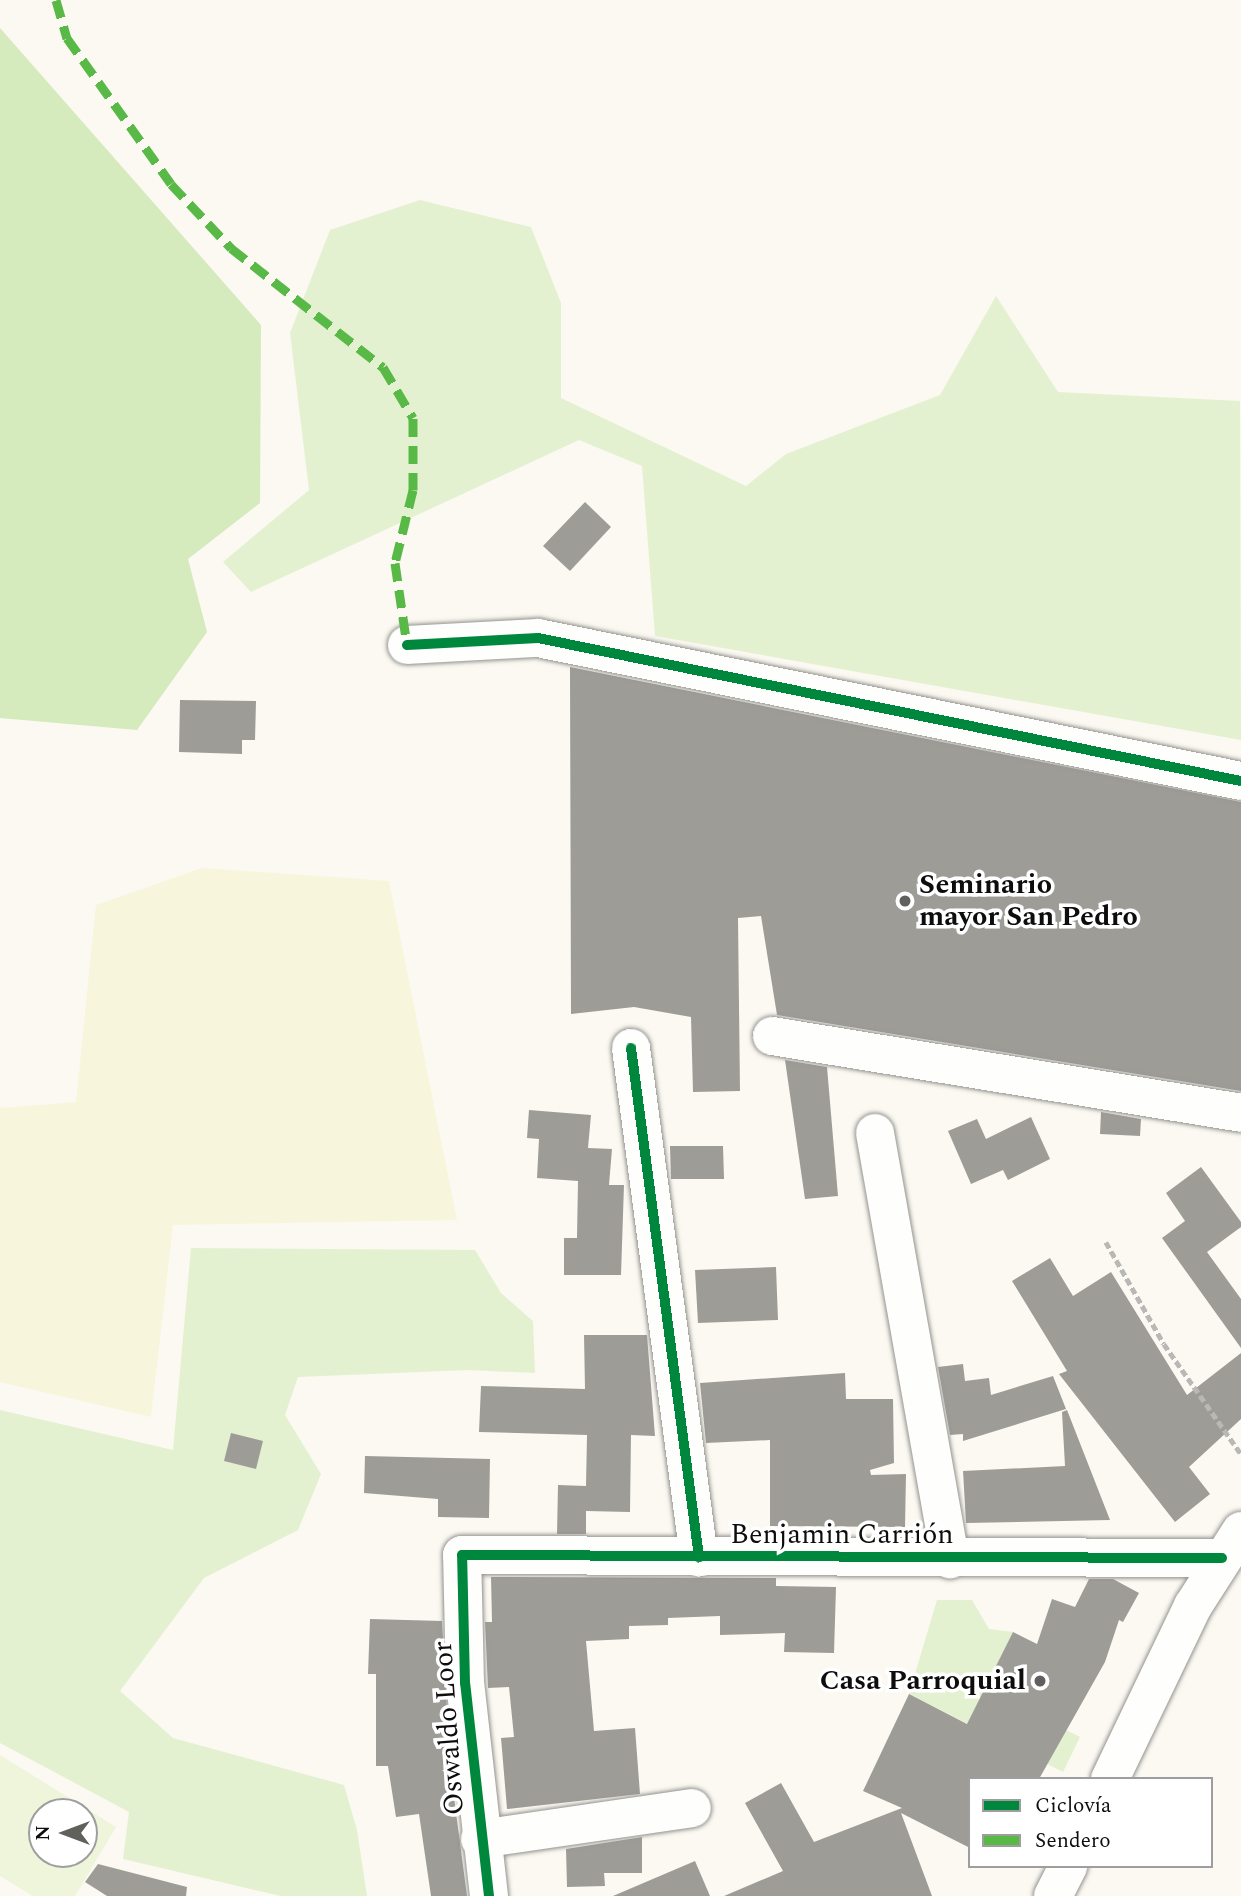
<!DOCTYPE html>
<html>
<head>
<meta charset="utf-8">
<style>
  body { margin:0 }
  #map { position:relative; width:1241px; height:1896px; overflow:hidden; background:#fbf9f1; font-family:Spectral,serif }
  div>[style] { position:absolute }
  .farmland>* { inset:0; background:#f8f5dd }
  .green>* { inset:0; background:#e4f1d0 }
  .forest>* { inset:0; background:#d5eabd }
  .pitch>* { inset:0; background:#eef5da }
  .building>* { inset:0; background:#9e9c97 }
  .path>* { height:4.5px; margin-top:-2.25px; transform-origin:0; background:repeating-linear-gradient(90deg,#b8b8b6 0 7px,transparent 0 10.5px) }
  .roads { filter:drop-shadow(0 0 2px #949390) drop-shadow(0 0 2px #949390) }
  .minor>* { height:38px; margin:-19px; padding:0 19px; transform-origin:19px; border-radius:19px; background:#fefefd }
  .quiet>* { height:9px; margin-top:-4.5px; transform-origin:0; background:repeating-linear-gradient(90deg,#58b947 0 18px,transparent 0 27px) }
  .cycleway>* { height:10px; margin:-5px; padding:0 5px; transform-origin:5px; border-radius:5px; background:#00873e }
  .dots>* { width:19px; height:19px; translate:-50% -50%; box-sizing:border-box; border:4px solid #fff; border-radius:50% }
  span { translate:-50% -50%; white-space:nowrap; text-align:center; line-height:1.15; -webkit-text-stroke:7px #fff; paint-order:stroke }
  .poi-label { font-size:28px; color:#0d0d0d; font-weight:700 }
  .left { translate:0 -50%; text-align:left }
  .right { translate:-100% -50%; text-align:right }
  .street-label { font-size:28px; color:#0d0d0d }
  .legend { position:absolute; left:968px; top:1777px; width:245px; height:91px; box-sizing:border-box; background:#fff; border:2px solid #9e9e9e; margin:0; padding:9px 12px; list-style:none; font-size:21px; color:#0d0d0d }
  .legend li { display:flex; align-items:center; gap:14px; height:35px }
  .legend b { width:35px; border:2px solid #9e9e9e }
  .north { position:absolute; left:28px; top:1798px; width:70px; height:70px; box-sizing:border-box; background:#fff; border:2px solid #9e9e9e; border-radius:50%; rotate:270deg; font-size:19px; font-weight:700; line-height:28px; text-align:center; color:#0d0d0d }
  .north::after { content:''; display:block; margin:auto; width:24px; height:32px; background:#60605d; clip-path:polygon(50% 0,100% 100%,50% 72%,0 100%) }
</style>
</head>
<body>
<div id="map">
  <div class="farmland">
    <div style="clip-path:polygon(202px 868px,389px 881px,457px 1220px,173px 1225px,151px 1417px,0 1382px,0 1108px,76px 1102px,96px 905px)"></div>
  </div>
  <div class="green">
    <div style="clip-path:polygon(420px 200px,531px 227px,561px 303px,561px 398px,746px 486px,786px 454px,940px 395px,996px 296px,1058px 392px,1240px 401px,1241px 740px,655px 636px,642px 466px,579px 440px,251px 592px,223px 562px,309px 490px,290px 333px,330px 230px)"></div>
    <div style="clip-path:polygon(191px 1248px,475px 1250px,501px 1293px,533px 1321px,535px 1373px,468px 1370px,298px 1377px,285px 1415px,321px 1474px,298px 1530px,204px 1578px,120px 1691px,173px 1738px,344px 1785px,357px 1830px,367px 1896px,281px 1896px,123px 1859px,129px 1812px,0 1743px,0 1410px,173px 1450px)"></div>
    <div style="clip-path:polygon(937px 1600px,972px 1600px,989px 1629px,1013px 1632px,985px 1689px,1080px 1737px,1063px 1772px,909px 1694px)"></div>
  </div>
  <div class="forest">
    <div style="clip-path:polygon(0 28px,261px 325px,260px 503px,188px 559px,207px 632px,137px 730px,0 718px)"></div>
  </div>
  <div class="pitch">
    <div style="clip-path:polygon(evenodd,0 1755px,116px 1827px,75px 1896px,33px 1896px,0 1876px,0 1755px,42px 1812px,84px 1812px,84px 1854px,42px 1854px,42px 1812px)"></div>
  </div>
  <div class="building">
    <div style="clip-path:polygon(585px 502px,611px 527px,570px 571px,543px 546px)"></div>
    <div style="clip-path:polygon(570px 667px,1241px 802px,1241px 1091px,777px 1015px,761px 916px,738px 918px,740px 1091px,693px 1092px,691px 1017px,634px 1007px,571px 1014px)"></div>
    <div style="clip-path:polygon(180px 700px,256px 701px,255px 740px,242px 740px,242px 754px,179px 752px)"></div>
    <div style="clip-path:polygon(785px 1060px,827px 1067px,838px 1196px,805px 1199px)"></div>
    <div style="clip-path:polygon(529px 1110px,591px 1115px,588px 1148px,612px 1149px,609px 1185px,624px 1185px,621px 1275px,564px 1275px,564px 1238px,577px 1238px,578px 1181px,537px 1178px,539px 1139px,527px 1138px)"></div>
    <div style="clip-path:polygon(1101px 1112px,1141px 1119px,1140px 1136px,1100px 1134px)"></div>
    <div style="clip-path:polygon(1031px 1117px,1050px 1159px,1008px 1180px,1003px 1170px,971px 1184px,948px 1131px,977px 1119px,986px 1139px)"></div>
    <div style="clip-path:polygon(670px 1146px,723px 1146px,724px 1179px,671px 1179px)"></div>
    <div style="clip-path:polygon(1201px 1167px,1241px 1222px,1241px 1227px,1207px 1252px,1241px 1299px,1241px 1348px,1162px 1238px,1185px 1221px,1166px 1193px)"></div>
    <div style="clip-path:polygon(1050px 1258px,1073px 1296px,1111px 1272px,1187px 1395px,1241px 1353px,1241px 1419px,1189px 1467px,1210px 1494px,1175px 1522px,1059px 1374px,1067px 1371px,1012px 1281px)"></div>
    <div style="clip-path:polygon(776px 1267px,778px 1320px,698px 1323px,695px 1270px)"></div>
    <div style="clip-path:polygon(584px 1335px,647px 1335px,655px 1436px,631px 1435px,630px 1512px,586px 1511px,586px 1534px,557px 1534px,558px 1485px,586px 1486px,587px 1435px,479px 1432px,481px 1386px,585px 1389px)"></div>
    <div style="clip-path:polygon(963px 1364px,965px 1381px,989px 1378px,991px 1395px,1053px 1376px,1066px 1409px,963px 1441px,963px 1434px,950px 1435px,938px 1367px)"></div>
    <div style="clip-path:polygon(845px 1373px,846px 1399px,893px 1399px,894px 1463px,870px 1470px,871px 1475px,906px 1474px,905px 1527px,770px 1526px,770px 1440px,706px 1443px,700px 1383px)"></div>
    <div style="clip-path:polygon(1067px 1410px,1110px 1520px,966px 1523px,963px 1471px,1065px 1466px,1062px 1412px)"></div>
    <div style="clip-path:polygon(231px 1433px,263px 1441px,256px 1469px,224px 1461px)"></div>
    <div style="clip-path:polygon(365px 1456px,490px 1459px,489px 1518px,438px 1517px,438px 1499px,364px 1493px)"></div>
    <div style="clip-path:polygon(491px 1577px,776px 1578px,776px 1586px,836px 1587px,834px 1653px,784px 1652px,785px 1633px,720px 1635px,720px 1616px,668px 1618px,668px 1625px,629px 1626px,629px 1639px,586px 1641px,594px 1731px,635px 1728px,640px 1794px,507px 1809px,501px 1738px,514px 1737px,509px 1687px,488px 1688px,485px 1622px,492px 1622px)"></div>
    <div style="clip-path:polygon(1089px 1579px,1113px 1579px,1139px 1593px,1123px 1622px,1119px 1620px,1105px 1662px,1039px 1779px,970px 1779px,970px 1848px,901px 1813px,932px 1896px,724px 1896px,783px 1871px,745px 1803px,781px 1783px,814px 1842px,902px 1808px,863px 1791px,909px 1694px,967px 1724px,1013px 1632px,1037px 1644px,1052px 1599px,1075px 1607px)"></div>
    <div style="clip-path:polygon(370px 1619px,442px 1621px,450px 1767px,467px 1896px,431px 1896px,419px 1814px,396px 1817px,388px 1766px,376px 1766px,376px 1674px,368px 1674px)"></div>
    <div style="clip-path:polygon(642px 1837px,642px 1873px,604px 1873px,605px 1886px,567px 1887px,566px 1849px)"></div>
    <div style="clip-path:polygon(695px 1861px,710px 1896px,613px 1896px)"></div>
    <div style="clip-path:polygon(98px 1864px,187px 1887px,186px 1896px,107px 1896px,85px 1882px)"></div>
  </div>
  <div class="path">
    <div style="left:1106px;top:1242px;width:117px;rotate:60.4deg"></div>
    <div style="left:1164px;top:1344px;width:134px;rotate:55deg"></div>
  </div>
  <div class="roads">
    <div class="minor">
      <div style="left:407px;top:645px;width:131px;rotate:-3.1deg"></div>
      <div style="left:538px;top:638px;width:717px;rotate:11.5deg"></div>
      <div style="left:772px;top:1036px;width:475px;rotate:9.3deg"></div>
      <div style="left:631px;top:1048px;width:514px;rotate:82.39deg"></div>
      <div style="left:875px;top:1133px;width:433px;rotate:80deg"></div>
      <div style="left:1110px;top:1779px;width:192px;rotate:-64.4deg"></div>
      <div style="left:1193px;top:1606px;width:89px;rotate:-57.4deg"></div>
      <div style="left:480px;top:1839px;width:214px;rotate:-8.3deg"></div>
      <div style="left:489px;top:1896px;width:214px;rotate:-96.4deg"></div>
      <div style="left:465px;top:1683px;width:128px;rotate:-91.3deg"></div>
      <div style="left:462px;top:1555px;width:760px;rotate:0.23deg"></div>
      <div style="left:1053px;top:1896px;width:34px;rotate:-63deg"></div>
    </div>
  </div>
  <div class="quiet">
    <div style="left:56px;top:0;width:40px;rotate:74deg"></div>
    <div style="left:67px;top:38px;width:179px;rotate:54.5deg"></div>
    <div style="left:171px;top:184px;width:88px;rotate:46.8deg"></div>
    <div style="left:231px;top:248px;width:193px;rotate:38.1deg"></div>
    <div style="left:383px;top:367px;width:59px;rotate:59.5deg"></div>
    <div style="left:413px;top:418px;width:72px;rotate:90deg"></div>
    <div style="left:413px;top:490px;width:75px;rotate:103.9deg"></div>
    <div style="left:395px;top:563px;width:83px;rotate:81.7deg"></div>
  </div>
  <div class="cycleway">
    <div style="left:407px;top:645px;width:131px;rotate:-3.1deg"></div>
    <div style="left:538px;top:638px;width:717px;rotate:11.5deg"></div>
    <div style="left:631px;top:1048px;width:514px;rotate:82.39deg"></div>
    <div style="left:489px;top:1896px;width:214px;rotate:-96.4deg"></div>
    <div style="left:465px;top:1683px;width:128px;rotate:-91.3deg"></div>
    <div style="left:462px;top:1555px;width:760px;rotate:0.23deg"></div>
  </div>
  <div class="dots">
    <div style="left:905px;top:901px;background:#60605d"></div>
    <div style="left:1040px;top:1681px;background:#60605d"></div>
  </div>
  <div class="poi-label">
    <span class="left" style="left:919px;top:901px">Seminario<br>mayor San Pedro</span>
    <span class="right" style="left:1026px;top:1681px">Casa Parroquial</span>
  </div>
  <div class="street-label">
    <span style="left:842px;top:1535px">Benjamin Carrión</span>
    <span style="left:449px;top:1728px;rotate:-94deg">Oswaldo Loor</span>
  </div>
  <ul class="legend">
  <li><b style="height:9px;background:#00873e"></b>Ciclovía</li>
  <li><b style="height:9px;background:#58b947"></b>Sendero</li>
  </ul>
  <div class="north">N</div>
</div>
</body>
</html>
